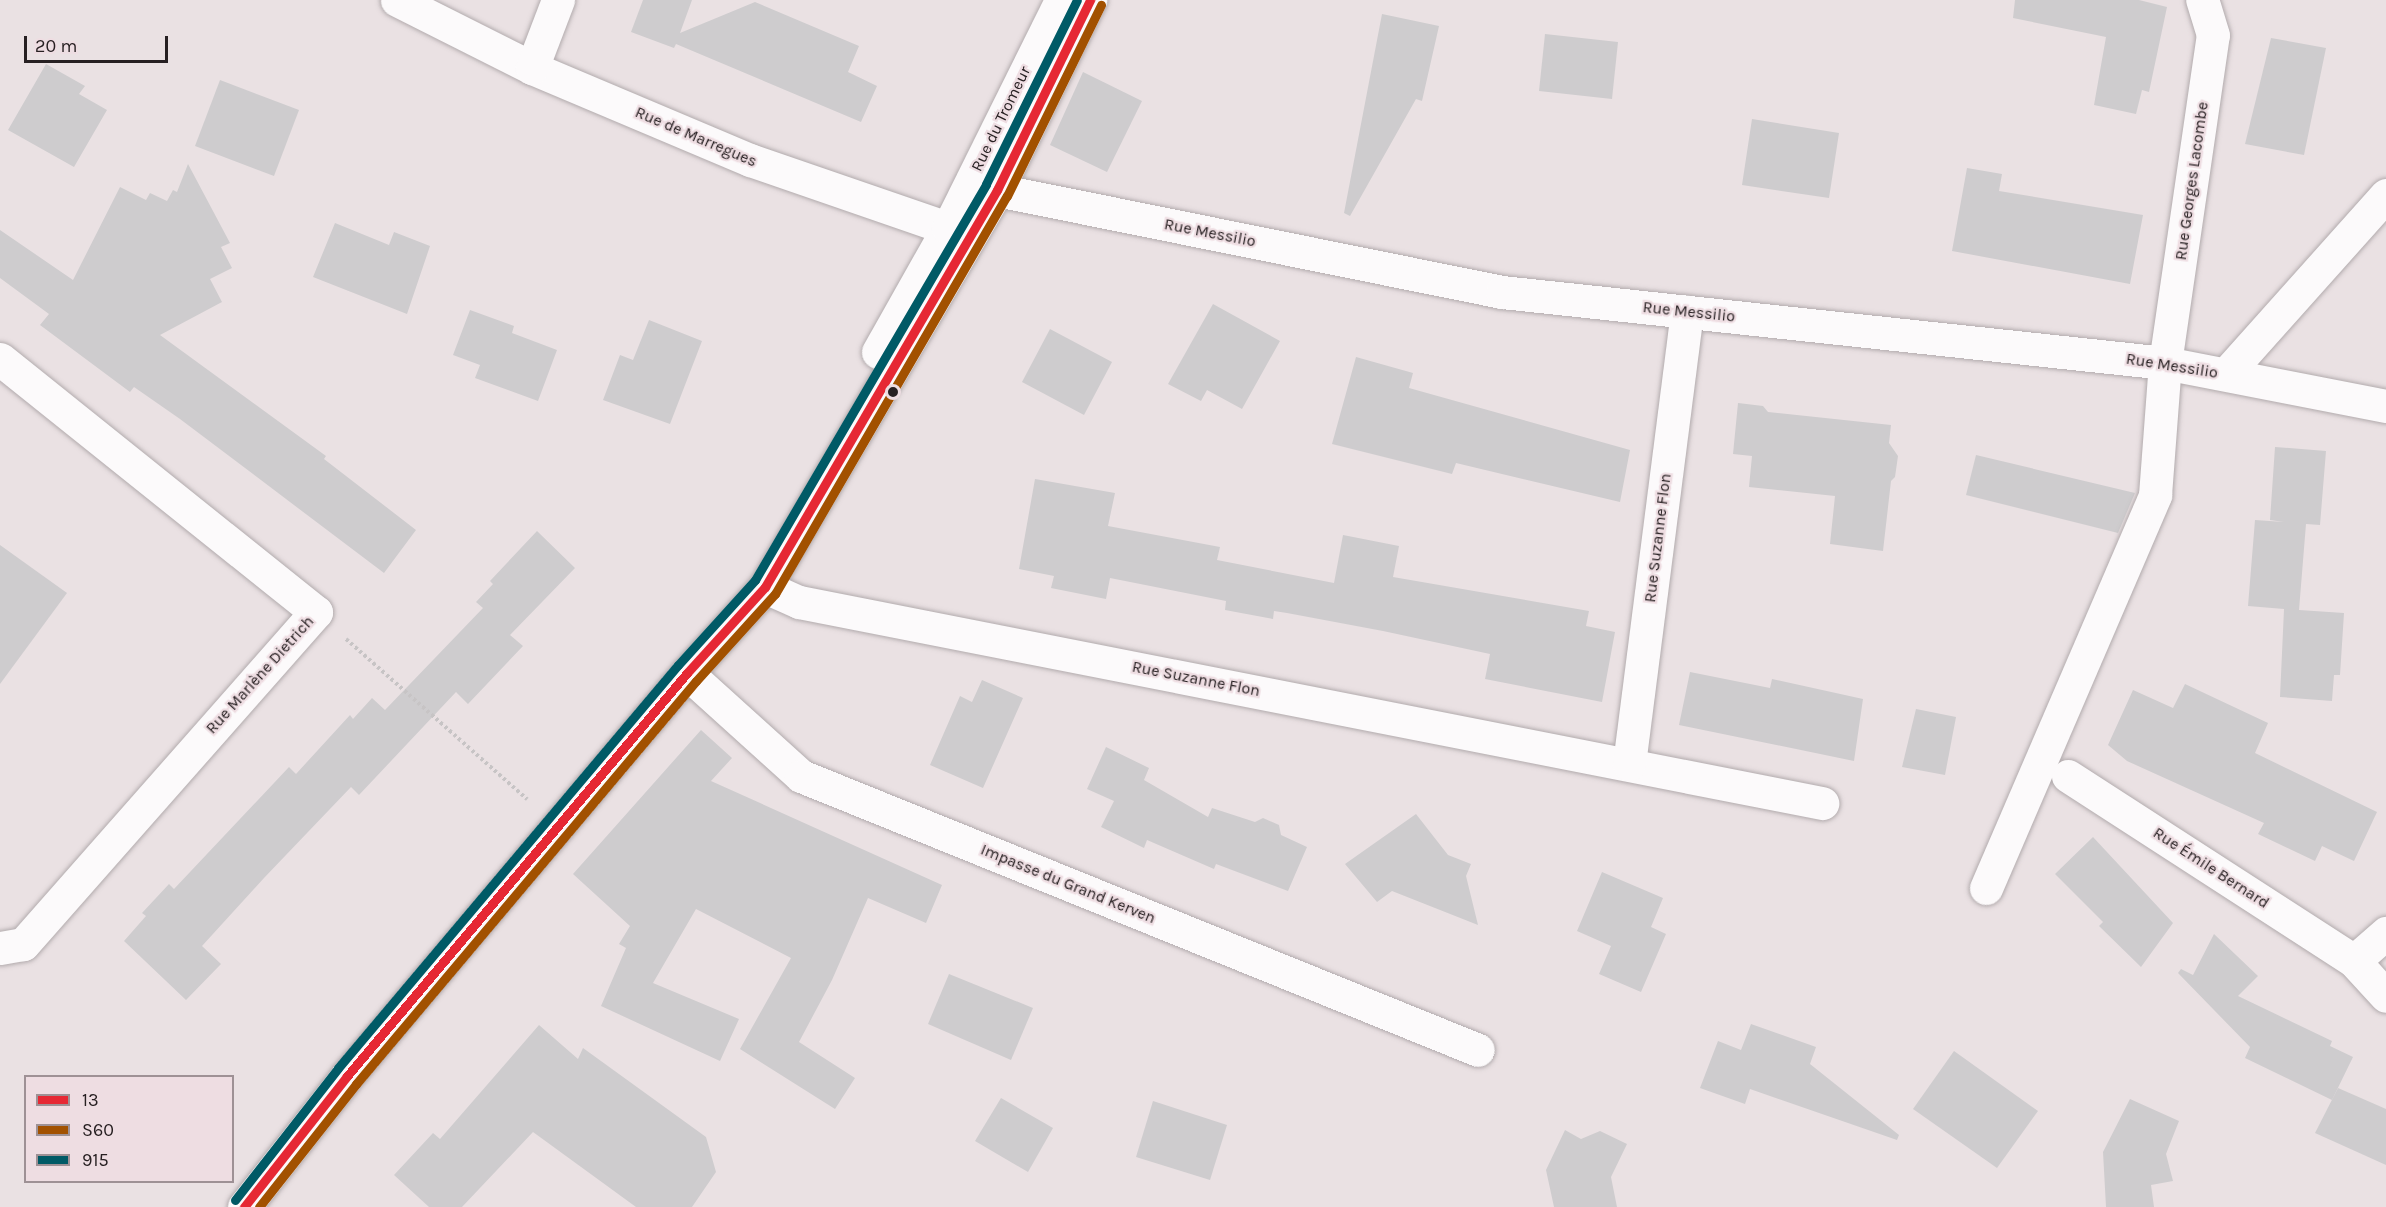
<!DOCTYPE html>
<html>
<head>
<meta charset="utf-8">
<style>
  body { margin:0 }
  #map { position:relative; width:2386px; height:1207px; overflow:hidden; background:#eae1e3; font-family:Karla,sans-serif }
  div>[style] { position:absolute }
  .building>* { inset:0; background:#ceccce }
  .path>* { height:4px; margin-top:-2px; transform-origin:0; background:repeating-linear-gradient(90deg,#c7c4c5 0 3px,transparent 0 6px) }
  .roads { filter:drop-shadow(0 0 2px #b2abad) drop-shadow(0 0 2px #b2abad) }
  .minor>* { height:33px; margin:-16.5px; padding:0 16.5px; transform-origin:16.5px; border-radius:16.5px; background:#fcfafb }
  .major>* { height:33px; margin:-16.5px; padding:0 16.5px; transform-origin:16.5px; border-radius:16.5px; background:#fcfafb }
  .bus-1>* { height:9px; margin:-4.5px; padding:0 4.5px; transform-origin:4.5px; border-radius:4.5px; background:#e62834 }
  .bus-2>* { height:9px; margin:-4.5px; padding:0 4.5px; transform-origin:4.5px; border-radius:4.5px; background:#a25100 }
  .bus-3>* { height:9px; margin:-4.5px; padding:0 4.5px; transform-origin:4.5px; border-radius:4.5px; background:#005a66 }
  .dots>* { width:16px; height:16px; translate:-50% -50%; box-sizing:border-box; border:3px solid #eedde2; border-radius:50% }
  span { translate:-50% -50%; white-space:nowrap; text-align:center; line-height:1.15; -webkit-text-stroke:4.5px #eedde2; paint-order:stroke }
  .street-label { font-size:16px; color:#272022 }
  .legend { position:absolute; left:24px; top:1075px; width:210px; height:108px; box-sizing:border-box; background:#eedde2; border:2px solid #9e9195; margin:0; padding:8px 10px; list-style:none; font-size:18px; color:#272022 }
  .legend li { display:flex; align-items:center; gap:12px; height:30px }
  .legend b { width:30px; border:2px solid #9e9195 }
  .scale { position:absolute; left:24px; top:36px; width:144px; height:27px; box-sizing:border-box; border:3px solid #272022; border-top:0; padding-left:8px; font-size:18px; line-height:21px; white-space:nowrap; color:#272022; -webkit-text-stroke:4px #eedde2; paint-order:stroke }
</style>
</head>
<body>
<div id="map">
  <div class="building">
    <div style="clip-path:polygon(643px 0,692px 0,680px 33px,755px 2px,859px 46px,848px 72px,877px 86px,861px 122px,676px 44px,674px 48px,631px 32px)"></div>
    <div style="clip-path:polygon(2015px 0,2139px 0,2167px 7px,2149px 92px,2142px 90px,2136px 114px,2094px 105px,2106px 37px,2013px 18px)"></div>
    <div style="clip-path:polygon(1382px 14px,1439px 26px,1422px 101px,1416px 99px,1350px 216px,1344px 213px)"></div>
    <div style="clip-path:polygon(1545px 34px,1618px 42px,1612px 99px,1539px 91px)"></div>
    <div style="clip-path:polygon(2271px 38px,2326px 48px,2304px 155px,2245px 144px)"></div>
    <div style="clip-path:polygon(46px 64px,85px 86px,79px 94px,107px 110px,74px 167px,8px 130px)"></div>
    <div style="clip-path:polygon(1083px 72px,1142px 101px,1107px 172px,1050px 145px)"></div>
    <div style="clip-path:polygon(220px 80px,299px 110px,274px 176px,195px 146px)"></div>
    <div style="clip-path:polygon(1752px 119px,1839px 133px,1829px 198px,1742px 185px)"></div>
    <div style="clip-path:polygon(188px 164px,230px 243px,221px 247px,232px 268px,210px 279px,222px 302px,160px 335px,326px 456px,324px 459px,416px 530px,384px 573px,180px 419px,134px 387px,130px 392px,40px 325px,49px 314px,0 278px,0 230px,73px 280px,120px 187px,146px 200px,150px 193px,167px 201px,173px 190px,177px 192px)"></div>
    <div style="clip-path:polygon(1967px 168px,2002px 174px,1999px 191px,2143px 215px,2130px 284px,1952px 251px)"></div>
    <div style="clip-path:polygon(335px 223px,389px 245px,394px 232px,430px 246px,407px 314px,313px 277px)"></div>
    <div style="clip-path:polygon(1213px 304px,1280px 341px,1242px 409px,1207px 390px,1201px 401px,1168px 384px)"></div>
    <div style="clip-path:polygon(470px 310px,514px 326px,512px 333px,557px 350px,538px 401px,475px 378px,480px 365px,453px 355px)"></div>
    <div style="clip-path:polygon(649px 320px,702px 341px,670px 424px,603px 400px,620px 355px,633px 360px)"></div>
    <div style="clip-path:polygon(1050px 329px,1112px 362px,1084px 415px,1022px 382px)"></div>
    <div style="clip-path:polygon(1356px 357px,1413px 373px,1409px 388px,1630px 450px,1620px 502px,1456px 463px,1452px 474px,1332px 444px)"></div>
    <div style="clip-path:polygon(1738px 403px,1763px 406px,1768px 412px,1891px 425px,1889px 443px,1898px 456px,1895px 477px,1891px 481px,1883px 551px,1830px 544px,1835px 496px,1749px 487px,1752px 456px,1733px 454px)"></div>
    <div style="clip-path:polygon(2275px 447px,2326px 451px,2320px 525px,2306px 524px,2299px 610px,2344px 613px,2340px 675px,2334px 675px,2332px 701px,2280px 697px,2284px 609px,2248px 606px,2255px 520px,2284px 522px,2270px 520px)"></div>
    <div style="clip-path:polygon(1976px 455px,2135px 493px,2118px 533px,1966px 495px)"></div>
    <div style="clip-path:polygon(1035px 479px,1115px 493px,1108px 526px,1220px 547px,1217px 560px,1334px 583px,1343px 535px,1399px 546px,1393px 577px,1589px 611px,1586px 626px,1615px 632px,1602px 702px,1485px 679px,1490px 654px,1383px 631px,1287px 613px,1274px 611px,1273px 619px,1225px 610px,1226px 601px,1110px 578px,1106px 599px,1051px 588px,1054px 576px,1019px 569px)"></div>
    <div style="clip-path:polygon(537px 531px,575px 568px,510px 635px,523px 646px,468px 704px,456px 692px,359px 795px,351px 787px,264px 878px,202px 946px,221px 964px,186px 1000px,124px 941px,146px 916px,142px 913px,169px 884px,174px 889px,289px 767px,296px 774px,350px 715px,353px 719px,372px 698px,385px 710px,483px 608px,476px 602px,493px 584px,490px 581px)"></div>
    <div style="clip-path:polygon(0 545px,67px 593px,0 684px)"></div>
    <div style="clip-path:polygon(1690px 672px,1770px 688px,1772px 679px,1863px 699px,1854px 761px,1679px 725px)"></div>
    <div style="clip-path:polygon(982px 680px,1023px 698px,983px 788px,930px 765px,960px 696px,972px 702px)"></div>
    <div style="clip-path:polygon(2185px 684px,2268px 723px,2255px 753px,2377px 812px,2354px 861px,2322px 846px,2315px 861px,2258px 834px,2264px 823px,2127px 761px,2108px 745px,2133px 690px,2173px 708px)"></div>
    <div style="clip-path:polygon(1916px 709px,1956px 717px,1945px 775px,1902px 767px)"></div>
    <div style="clip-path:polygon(701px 730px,732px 758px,711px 781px,942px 885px,926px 923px,868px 898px,832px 980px,799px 1042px,855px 1078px,835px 1109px,740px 1049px,791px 958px,696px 909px,653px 983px,739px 1019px,720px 1061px,601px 1006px,626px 948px,619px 944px,630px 926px,573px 874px)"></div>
    <div style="clip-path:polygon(1106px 747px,1149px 768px,1144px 780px,1208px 817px,1212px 808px,1255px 822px,1263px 818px,1279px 825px,1281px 835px,1307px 847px,1288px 891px,1216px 864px,1214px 869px,1147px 840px,1144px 848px,1101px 827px,1114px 801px,1087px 789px)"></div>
    <div style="clip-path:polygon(1416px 814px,1448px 855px,1471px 864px,1466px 876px,1478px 925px,1392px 891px,1377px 902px,1345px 864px)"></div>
    <div style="clip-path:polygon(2093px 837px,2173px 923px,2141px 967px,2099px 926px,2103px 922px,2055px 874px)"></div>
    <div style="clip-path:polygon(1602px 872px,1663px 898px,1651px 927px,1666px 934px,1641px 992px,1599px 974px,1611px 946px,1577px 931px)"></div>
    <div style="clip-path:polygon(2214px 934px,2258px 976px,2238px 996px,2332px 1041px,2330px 1046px,2353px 1057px,2332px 1100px,2245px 1058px,2250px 1047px,2178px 973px,2181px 969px,2193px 975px)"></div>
    <div style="clip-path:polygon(949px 974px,1033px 1008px,1011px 1060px,928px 1024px)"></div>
    <div style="clip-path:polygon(1751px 1024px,1816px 1047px,1810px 1064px,1899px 1135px,1897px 1140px,1750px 1089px,1745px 1104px,1700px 1088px,1718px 1041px,1741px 1050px)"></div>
    <div style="clip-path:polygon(539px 1025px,578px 1059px,583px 1048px,706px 1137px,716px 1172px,692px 1207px,636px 1207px,533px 1132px,462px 1207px,429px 1207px,394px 1175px,433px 1133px,440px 1139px)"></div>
    <div style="clip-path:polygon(1954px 1051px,2038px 1111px,1997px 1168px,1913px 1109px)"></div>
    <div style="clip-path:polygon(2338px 1088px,2386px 1109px,2386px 1165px,2315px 1133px)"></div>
    <div style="clip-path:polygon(1001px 1098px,1053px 1128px,1028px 1172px,975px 1141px)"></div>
    <div style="clip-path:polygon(2130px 1099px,2179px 1121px,2166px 1154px,2173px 1181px,2151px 1185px,2154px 1207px,2106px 1207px,2103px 1152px)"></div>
    <div style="clip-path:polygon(1153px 1101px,1227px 1125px,1210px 1180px,1136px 1157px)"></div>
    <div style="clip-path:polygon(1565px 1130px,1581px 1139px,1600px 1131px,1627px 1144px,1611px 1177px,1617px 1207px,1554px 1207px,1546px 1170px)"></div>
  </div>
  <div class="path">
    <div style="left:346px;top:639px;width:242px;rotate:41.5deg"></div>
  </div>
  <div class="roads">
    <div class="minor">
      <div style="left:397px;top:0;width:151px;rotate:26.7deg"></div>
      <div style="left:532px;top:68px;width:237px;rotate:22.9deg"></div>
      <div style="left:750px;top:160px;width:209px;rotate:19deg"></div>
      <div style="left:948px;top:228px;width:62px;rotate:-37.8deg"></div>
      <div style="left:997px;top:190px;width:515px;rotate:11.42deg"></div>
      <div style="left:1502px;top:292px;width:667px;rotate:6.11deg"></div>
      <div style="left:2165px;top:363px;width:225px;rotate:11deg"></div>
      <div style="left:532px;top:68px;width:73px;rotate:-69.1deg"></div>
      <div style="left:0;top:359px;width:405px;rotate:38.7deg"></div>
      <div style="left:316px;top:612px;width:443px;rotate:131.4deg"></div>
      <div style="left:23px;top:944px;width:23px;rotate:170deg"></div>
      <div style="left:2226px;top:374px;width:240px;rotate:-48.2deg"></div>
      <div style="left:765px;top:587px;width:37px;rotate:24deg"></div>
      <div style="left:799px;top:602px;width:1043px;rotate:11.12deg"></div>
      <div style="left:687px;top:673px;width:154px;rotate:42.1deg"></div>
      <div style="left:801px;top:776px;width:730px;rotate:22.03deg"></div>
      <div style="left:1629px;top:764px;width:456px;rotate:-82.7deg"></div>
      <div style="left:2068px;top:776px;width:341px;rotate:32.9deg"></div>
      <div style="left:2354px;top:961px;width:43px;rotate:-41.2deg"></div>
      <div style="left:1986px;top:888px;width:428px;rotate:-66.7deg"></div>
      <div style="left:2155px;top:495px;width:132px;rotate:-85.7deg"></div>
      <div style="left:2165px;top:363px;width:331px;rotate:-81.7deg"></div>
      <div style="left:2213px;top:35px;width:37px;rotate:-107deg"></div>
      <div style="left:2354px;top:961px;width:47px;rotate:47.6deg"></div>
    </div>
    <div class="major">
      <div style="left:878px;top:352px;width:142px;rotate:-60.6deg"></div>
      <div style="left:948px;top:228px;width:254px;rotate:-63.6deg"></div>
      <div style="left:244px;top:1207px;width:167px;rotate:-51.8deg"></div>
      <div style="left:347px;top:1076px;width:527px;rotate:-49.85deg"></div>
      <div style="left:687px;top:673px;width:116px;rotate:-47.8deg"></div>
      <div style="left:765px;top:587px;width:460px;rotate:-59.7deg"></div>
      <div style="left:997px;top:190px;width:212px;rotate:-63.9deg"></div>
    </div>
  </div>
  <div class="bus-1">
    <div style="left:244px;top:1207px;width:167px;rotate:-51.8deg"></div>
    <div style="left:347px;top:1076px;width:527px;rotate:-49.85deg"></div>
    <div style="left:687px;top:673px;width:116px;rotate:-47.8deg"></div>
    <div style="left:765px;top:587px;width:460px;rotate:-59.7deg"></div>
    <div style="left:997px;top:190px;width:212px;rotate:-63.9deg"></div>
  </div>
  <div class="bus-2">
    <div style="left:259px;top:1207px;width:157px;rotate:-51.7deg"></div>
    <div style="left:356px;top:1084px;width:527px;rotate:-49.85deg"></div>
    <div style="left:696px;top:681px;width:118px;rotate:-47.8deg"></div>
    <div style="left:775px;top:594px;width:461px;rotate:-59.8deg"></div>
    <div style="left:1007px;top:196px;width:213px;rotate:-63.8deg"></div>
  </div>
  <div class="bus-3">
    <div style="left:235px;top:1200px;width:167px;rotate:-52deg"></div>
    <div style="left:338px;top:1068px;width:527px;rotate:-49.85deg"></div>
    <div style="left:678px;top:665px;width:115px;rotate:-47.8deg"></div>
    <div style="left:755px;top:580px;width:458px;rotate:-59.7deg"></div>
    <div style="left:986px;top:184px;width:205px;rotate:-63.7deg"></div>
  </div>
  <div class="dots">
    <div style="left:893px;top:392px;background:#272022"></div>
  </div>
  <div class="street-label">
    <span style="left:1001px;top:119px;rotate:-64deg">Rue du Tromeur</span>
    <span style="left:696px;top:137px;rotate:23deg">Rue de Marregues</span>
    <span style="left:2192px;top:181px;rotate:-82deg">Rue Georges Lacombe</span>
    <span style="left:1210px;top:233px;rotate:11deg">Rue Messilio</span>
    <span style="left:1689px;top:312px;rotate:6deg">Rue Messilio</span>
    <span style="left:2172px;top:366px;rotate:9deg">Rue Messilio</span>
    <span style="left:1658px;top:538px;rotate:-83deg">Rue Suzanne Flon</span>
    <span style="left:260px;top:675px;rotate:-48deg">Rue Marlène Dietrich</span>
    <span style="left:1196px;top:679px;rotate:11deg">Rue Suzanne Flon</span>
    <span style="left:2211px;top:868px;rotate:33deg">Rue Émile Bernard</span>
    <span style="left:1068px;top:884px;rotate:22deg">Impasse du Grand Kerven</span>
  </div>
  <ul class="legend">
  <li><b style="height:8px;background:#e62834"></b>13</li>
  <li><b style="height:8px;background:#a25100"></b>S60</li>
  <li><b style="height:8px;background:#005a66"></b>915</li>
  </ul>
  <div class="scale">20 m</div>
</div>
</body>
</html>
